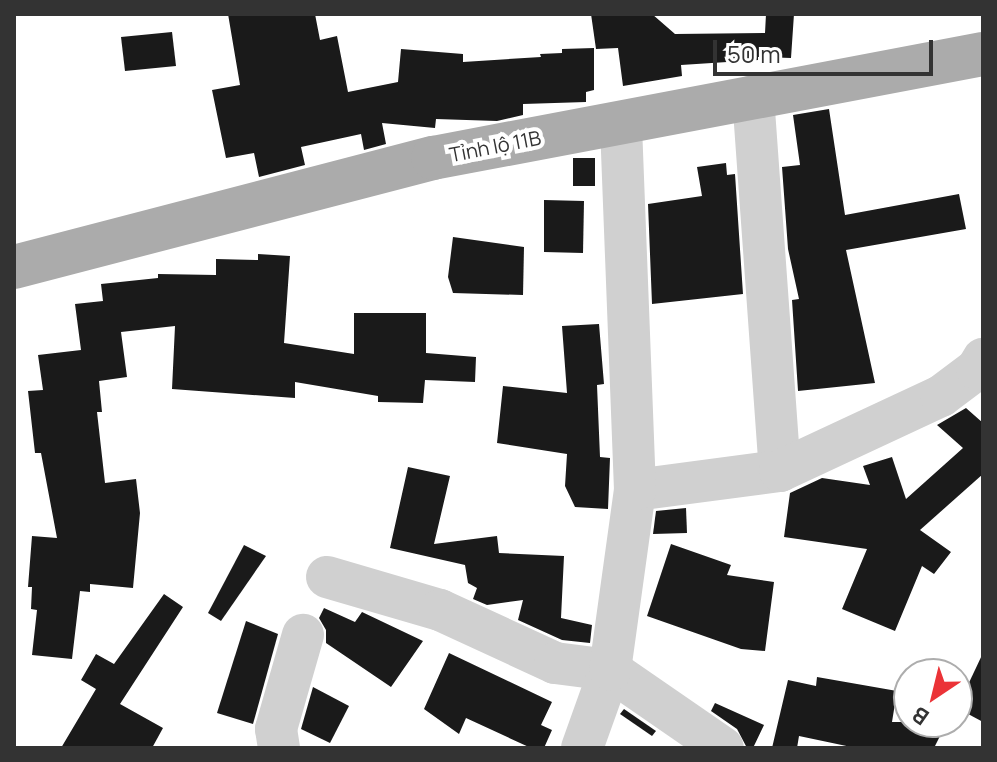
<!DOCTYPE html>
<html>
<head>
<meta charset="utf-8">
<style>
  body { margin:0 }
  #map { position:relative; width:997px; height:762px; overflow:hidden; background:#fff; font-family:Manrope,sans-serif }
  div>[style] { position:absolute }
  .building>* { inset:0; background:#1a1a1a }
  .minor>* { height:42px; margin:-21px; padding:0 21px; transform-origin:21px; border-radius:21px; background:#d0d0d0 }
  .major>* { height:44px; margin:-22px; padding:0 22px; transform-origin:22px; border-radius:22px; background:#ababab }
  span { translate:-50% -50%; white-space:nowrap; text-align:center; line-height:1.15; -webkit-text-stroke:8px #fff; paint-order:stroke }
  .street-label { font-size:20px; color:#333 }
  .frame { position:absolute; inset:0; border:16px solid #333; pointer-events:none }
  .north { position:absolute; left:893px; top:658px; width:80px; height:80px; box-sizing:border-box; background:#fff; border:2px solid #adadad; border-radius:50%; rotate:215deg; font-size:22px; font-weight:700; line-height:32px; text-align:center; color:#333 }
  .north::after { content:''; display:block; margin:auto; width:28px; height:36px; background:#eb3337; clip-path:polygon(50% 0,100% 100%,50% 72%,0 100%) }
  .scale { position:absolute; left:713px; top:40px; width:220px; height:36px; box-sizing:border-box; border:4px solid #333; border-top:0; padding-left:10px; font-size:24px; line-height:28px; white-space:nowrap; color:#333; -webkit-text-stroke:6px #fff; paint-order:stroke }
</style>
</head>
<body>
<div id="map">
  <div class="building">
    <div style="clip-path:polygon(228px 14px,315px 14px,320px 40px,337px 36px,348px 92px,398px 82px,401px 49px,463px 54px,463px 62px,541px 57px,540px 54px,562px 53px,562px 49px,594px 48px,594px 90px,586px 92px,586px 102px,523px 104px,523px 115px,497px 121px,436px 119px,435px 128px,382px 123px,386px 144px,364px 150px,361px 134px,301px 147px,305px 165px,259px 177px,254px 153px,226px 158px,212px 90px,240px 85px)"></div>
    <div style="clip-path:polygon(591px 14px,652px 14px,675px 34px,765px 33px,766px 14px,794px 14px,791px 58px,758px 57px,758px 60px,681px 65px,682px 76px,623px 86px,618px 48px,596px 49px)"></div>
    <div style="clip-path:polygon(172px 32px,176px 66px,125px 71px,121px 37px)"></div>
    <div style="clip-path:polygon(829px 109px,845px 215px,959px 194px,966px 229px,846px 250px,875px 383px,798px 391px,792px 300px,799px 299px,788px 249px,782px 167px,800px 165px,793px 115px)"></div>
    <div style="clip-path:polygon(573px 158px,595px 158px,595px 186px,573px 186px)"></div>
    <div style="clip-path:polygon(726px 163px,727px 175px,735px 174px,743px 294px,652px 304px,648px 204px,702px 196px,697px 167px)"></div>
    <div style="clip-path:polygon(544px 200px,584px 201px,583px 253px,544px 252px)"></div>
    <div style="clip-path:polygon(453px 237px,524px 247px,523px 295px,453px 293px,448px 277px)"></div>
    <div style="clip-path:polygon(258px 254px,290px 256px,284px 343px,354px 354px,354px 313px,426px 313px,426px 353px,476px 357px,475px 382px,425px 380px,423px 403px,378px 402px,378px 396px,295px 382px,295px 398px,172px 389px,175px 326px,121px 332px,127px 377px,99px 381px,102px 412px,97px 412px,105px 483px,136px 479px,140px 513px,133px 588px,90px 584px,90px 592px,80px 591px,72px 659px,32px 655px,37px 610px,31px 609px,32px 587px,28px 587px,32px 536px,57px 538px,41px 453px,35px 453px,28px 391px,43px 390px,38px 355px,81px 350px,75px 304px,103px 301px,101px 284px,158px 278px,158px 274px,216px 275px,216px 259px,258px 260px)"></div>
    <div style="clip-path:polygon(599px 324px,604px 384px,597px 385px,600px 457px,610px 458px,608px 509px,575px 507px,565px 486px,567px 454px,497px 443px,503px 386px,567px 393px,562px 326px)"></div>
    <div style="clip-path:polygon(966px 408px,983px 423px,983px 474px,920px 530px,951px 552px,934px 574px,922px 566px,895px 631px,842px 609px,867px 549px,784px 537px,790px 493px,822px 478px,870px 485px,863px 466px,892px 457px,906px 499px,963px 448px,937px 425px)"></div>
    <div style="clip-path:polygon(408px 467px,450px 476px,434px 544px,497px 536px,499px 553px,564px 556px,561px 618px,592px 625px,590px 643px,562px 640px,518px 620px,523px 600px,487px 605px,473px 599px,477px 588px,468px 583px,465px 565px,390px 548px)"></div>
    <div style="clip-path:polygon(686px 508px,687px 533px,653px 534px,656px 511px)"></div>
    <div style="clip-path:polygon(671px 544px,731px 565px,727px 575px,774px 582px,765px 651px,741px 649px,647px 616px)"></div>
    <div style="clip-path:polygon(244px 545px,266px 556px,221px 621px,208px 613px)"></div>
    <div style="clip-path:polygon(164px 594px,183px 607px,120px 704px,163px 728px,152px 748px,61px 748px,96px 689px,81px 680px,96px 654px,114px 664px)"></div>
    <div style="clip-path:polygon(324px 608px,355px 622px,362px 612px,423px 641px,391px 687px,326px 643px,326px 630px,319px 618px)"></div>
    <div style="clip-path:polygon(246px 621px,278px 634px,253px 724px,217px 713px)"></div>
    <div style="clip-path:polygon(449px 653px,552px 702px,541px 725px,552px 730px,544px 748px,531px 748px,466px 718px,459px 734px,424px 709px)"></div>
    <div style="clip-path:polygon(983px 653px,983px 722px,957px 708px)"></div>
    <div style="clip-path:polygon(817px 677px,897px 691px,892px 722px,947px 722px,934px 748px,856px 748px,799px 736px,797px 748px,772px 748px,788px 680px,816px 686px)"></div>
    <div style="clip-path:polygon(313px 687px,349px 706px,330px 743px,301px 729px)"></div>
    <div style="clip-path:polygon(715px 703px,764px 725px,753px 748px,747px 748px,737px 729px,711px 711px)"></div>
    <div style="clip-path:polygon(624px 709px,656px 731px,652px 736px,620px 714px)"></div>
  </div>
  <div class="minor">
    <div style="left:753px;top:96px;width:376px;rotate:85.9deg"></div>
    <div style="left:635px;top:490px;width:146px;rotate:-7.5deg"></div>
    <div style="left:780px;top:471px;width:178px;rotate:-25deg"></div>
    <div style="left:941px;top:396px;width:45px;rotate:-36.9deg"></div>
    <div style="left:977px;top:369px;width:12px;rotate:-59deg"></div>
    <div style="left:327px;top:577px;width:118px;rotate:16.3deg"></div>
    <div style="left:440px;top:610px;width:127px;rotate:24.7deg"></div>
    <div style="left:555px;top:663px;width:55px;rotate:7.3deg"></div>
    <div style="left:610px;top:670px;width:137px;rotate:34.6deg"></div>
    <div style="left:279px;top:748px;width:19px;rotate:-99deg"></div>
    <div style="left:276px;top:729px;width:98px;rotate:-74deg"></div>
    <div style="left:582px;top:748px;width:83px;rotate:-70.3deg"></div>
    <div style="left:610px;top:670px;width:182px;rotate:-82.1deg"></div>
    <div style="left:635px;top:490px;width:368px;rotate:-92.2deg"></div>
  </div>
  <div class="major">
    <div style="left:14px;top:267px;width:433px;rotate:-14.6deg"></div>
    <div style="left:433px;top:158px;width:560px;rotate:-10.71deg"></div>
  </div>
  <div class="street-label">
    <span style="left:495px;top:146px;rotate:-11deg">Tỉnh lộ 11B</span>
  </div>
  <div class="frame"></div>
  <div class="north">B</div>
  <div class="scale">50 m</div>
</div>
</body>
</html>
